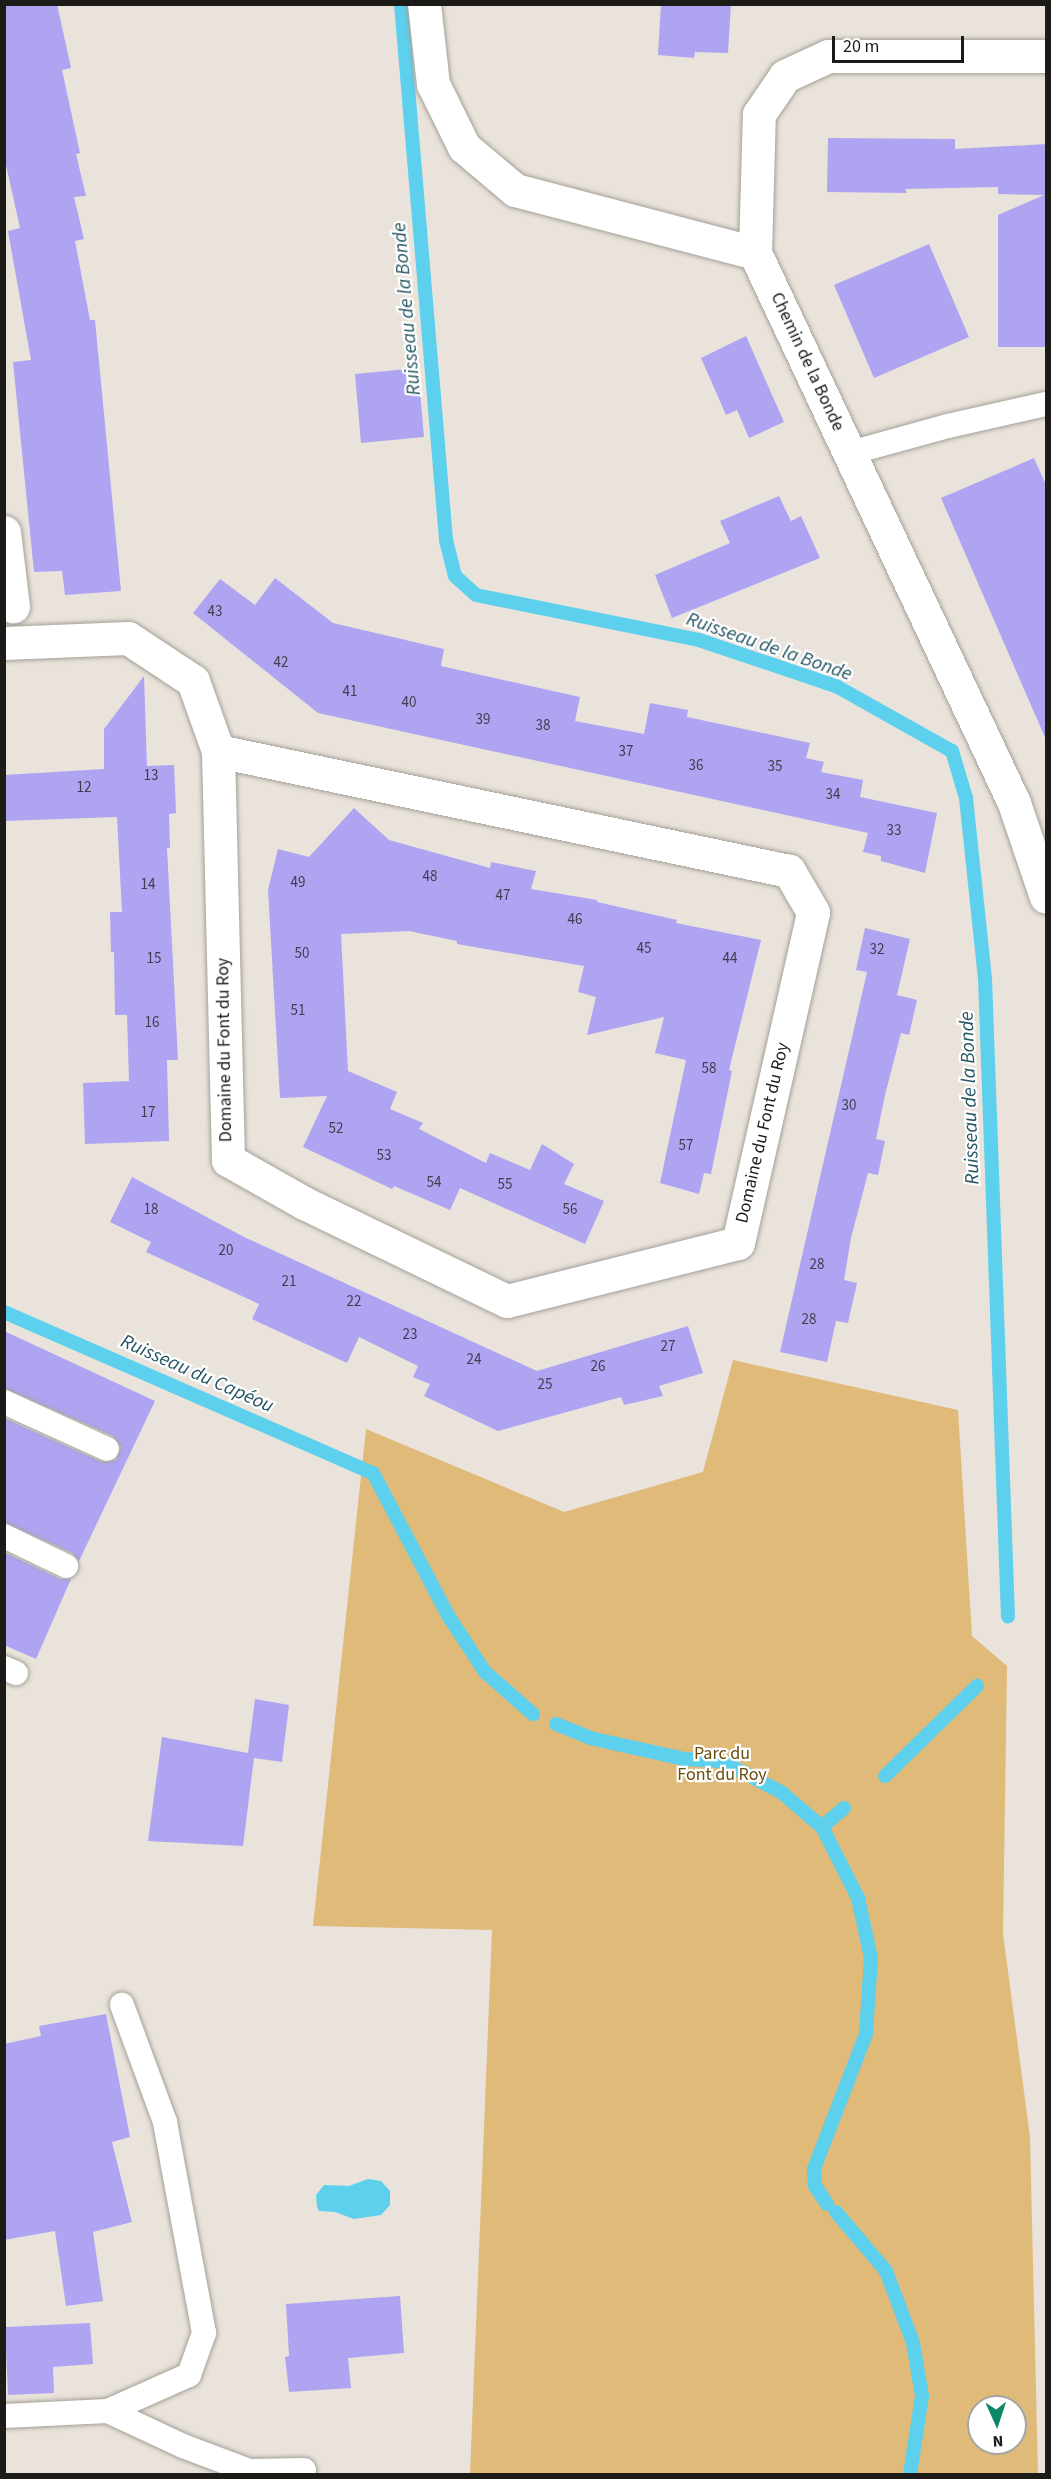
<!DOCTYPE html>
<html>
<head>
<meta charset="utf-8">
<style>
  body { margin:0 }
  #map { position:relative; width:1051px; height:2479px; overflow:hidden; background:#e9e3db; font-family:"Source Sans 3",sans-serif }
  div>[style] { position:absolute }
  .green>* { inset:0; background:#dfba78 }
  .water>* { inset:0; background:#5cd0ec }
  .stream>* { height:14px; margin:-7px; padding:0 7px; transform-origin:7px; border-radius:7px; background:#5cd0ec }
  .building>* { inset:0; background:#afa4f2 }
  .roads { filter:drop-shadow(0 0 2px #a5a098) drop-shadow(0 0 2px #a5a098) }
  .service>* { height:24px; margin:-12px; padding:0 12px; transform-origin:12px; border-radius:12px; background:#fff }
  .minor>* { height:33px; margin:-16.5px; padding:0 16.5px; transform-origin:16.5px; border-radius:16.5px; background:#fff }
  span { translate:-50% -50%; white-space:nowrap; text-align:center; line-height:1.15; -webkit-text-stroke:4.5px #fff; paint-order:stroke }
  .number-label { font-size:15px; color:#423d4e }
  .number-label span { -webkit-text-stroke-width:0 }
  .street-label { font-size:18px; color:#1d1b18 }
  .park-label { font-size:18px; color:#6a4c0d }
  .water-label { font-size:20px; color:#245662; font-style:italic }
  .frame { position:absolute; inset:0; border:6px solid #1d1b18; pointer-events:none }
  .north { position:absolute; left:967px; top:2395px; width:60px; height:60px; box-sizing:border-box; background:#fff; border:2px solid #a5a4a3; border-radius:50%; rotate:177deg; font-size:16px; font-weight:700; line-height:24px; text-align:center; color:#1d1b18 }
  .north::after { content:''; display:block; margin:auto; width:21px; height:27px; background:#0e8769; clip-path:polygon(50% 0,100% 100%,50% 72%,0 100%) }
  .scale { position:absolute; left:832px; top:36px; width:132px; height:27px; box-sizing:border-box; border:3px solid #1d1b18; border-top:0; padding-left:8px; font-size:18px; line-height:21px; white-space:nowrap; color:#1d1b18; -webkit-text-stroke:4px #fff; paint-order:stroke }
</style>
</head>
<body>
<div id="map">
  <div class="green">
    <div style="clip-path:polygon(evenodd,733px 1360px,958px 1410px,972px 1636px,1007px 1666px,1003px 1934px,1030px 2137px,1038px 2474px,470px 2474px,492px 1930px,313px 1926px,366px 1429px,564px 1512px,703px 1472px,733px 1360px,979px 2407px,1015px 2407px,1015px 2443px,979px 2443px,979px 2407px)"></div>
  </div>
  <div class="water">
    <div style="clip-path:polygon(368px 2179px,381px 2181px,390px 2191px,390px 2205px,381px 2215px,354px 2219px,335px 2212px,319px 2211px,317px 2207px,316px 2195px,324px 2185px,349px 2186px)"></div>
  </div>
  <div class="stream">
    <div style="left:401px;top:4px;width:538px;rotate:85.2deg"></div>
    <div style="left:446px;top:540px;width:37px;rotate:76deg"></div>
    <div style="left:455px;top:576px;width:28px;rotate:42deg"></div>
    <div style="left:476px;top:595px;width:227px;rotate:11.4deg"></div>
    <div style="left:699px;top:640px;width:145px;rotate:18.6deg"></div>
    <div style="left:836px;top:686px;width:133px;rotate:29.3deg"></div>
    <div style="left:952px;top:751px;width:49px;rotate:73.4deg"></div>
    <div style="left:966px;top:798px;width:181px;rotate:84deg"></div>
    <div style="left:985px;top:978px;width:639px;rotate:87.94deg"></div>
    <div style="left:4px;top:1312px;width:403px;rotate:23.6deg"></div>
    <div style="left:373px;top:1473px;width:163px;rotate:62.2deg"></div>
    <div style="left:449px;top:1617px;width:66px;rotate:56.8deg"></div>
    <div style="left:485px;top:1672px;width:64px;rotate:41.2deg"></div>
    <div style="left:556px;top:1724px;width:37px;rotate:22deg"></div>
    <div style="left:590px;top:1738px;width:96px;rotate:12.6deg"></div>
    <div style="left:684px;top:1759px;width:37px;rotate:3deg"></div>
    <div style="left:721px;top:1761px;width:68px;rotate:27.3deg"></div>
    <div style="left:781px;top:1792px;width:54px;rotate:40.5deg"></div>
    <div style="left:822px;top:1827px;width:80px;rotate:63.1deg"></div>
    <div style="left:858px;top:1898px;width:61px;rotate:77.8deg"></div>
    <div style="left:871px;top:1958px;width:76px;rotate:93.8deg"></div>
    <div style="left:866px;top:2034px;width:145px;rotate:111.1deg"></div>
    <div style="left:814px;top:2169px;width:17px;rotate:87deg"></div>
    <div style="left:815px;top:2186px;width:22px;rotate:56deg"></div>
    <div style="left:885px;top:1776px;width:129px;rotate:-44.4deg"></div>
    <div style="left:822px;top:1827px;width:29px;rotate:-41deg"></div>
    <div style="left:836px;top:2212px;width:77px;rotate:49.7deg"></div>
    <div style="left:886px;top:2271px;width:77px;rotate:69.4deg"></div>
    <div style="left:913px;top:2343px;width:54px;rotate:80.4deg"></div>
    <div style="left:922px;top:2396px;width:79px;rotate:98.7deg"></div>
  </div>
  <div class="building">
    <div style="clip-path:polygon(4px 4px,57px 4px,71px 68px,62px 70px,80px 153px,76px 154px,86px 196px,74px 197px,84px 239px,75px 241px,90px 320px,95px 320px,121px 591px,65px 595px,62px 571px,34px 572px,13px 362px,31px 360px,8px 231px,20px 228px,4px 156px)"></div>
    <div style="clip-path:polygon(661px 4px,731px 4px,728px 53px,695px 52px,694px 58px,658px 55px)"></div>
    <div style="clip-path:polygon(828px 138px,955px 139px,955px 149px,1047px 144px,1047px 347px,998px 347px,998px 215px,1044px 195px,998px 194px,998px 187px,905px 189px,907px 193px,827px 192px)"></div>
    <div style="clip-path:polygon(929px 244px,969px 337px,874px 378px,834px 285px)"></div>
    <div style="clip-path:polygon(746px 336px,784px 422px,749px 438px,737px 410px,726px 415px,701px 358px)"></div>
    <div style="clip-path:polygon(418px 368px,424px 437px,361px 443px,355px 374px)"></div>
    <div style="clip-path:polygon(1034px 458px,1047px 487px,1047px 742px,941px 498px)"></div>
    <div style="clip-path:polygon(779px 496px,791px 521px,801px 516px,820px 558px,672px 618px,655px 575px,730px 543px,720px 521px)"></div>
    <div style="clip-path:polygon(275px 578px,333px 623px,444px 649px,441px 666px,580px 697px,575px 721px,644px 734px,650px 703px,688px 710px,687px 717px,810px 743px,806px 758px,824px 762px,821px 772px,863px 780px,860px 797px,937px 813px,925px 873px,881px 861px,881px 856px,863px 852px,868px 833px,318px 713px,193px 613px,220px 579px,255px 605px)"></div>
    <div style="clip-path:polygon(144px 676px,147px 766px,174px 765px,176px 813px,169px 814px,170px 848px,167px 848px,178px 1060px,167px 1060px,169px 1141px,85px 1144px,83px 1083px,129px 1081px,127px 1015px,115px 1015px,114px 952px,111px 952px,110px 912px,122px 912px,117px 817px,4px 821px,4px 775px,104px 769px,104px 729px)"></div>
    <div style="clip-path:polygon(354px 808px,389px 840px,490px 868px,491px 862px,536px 871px,531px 889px,597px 900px,597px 902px,677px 920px,676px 923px,761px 940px,729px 1070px,732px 1071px,711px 1174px,704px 1173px,699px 1194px,660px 1183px,686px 1060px,655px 1053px,664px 1017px,587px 1035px,596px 997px,578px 992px,584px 966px,457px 944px,457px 941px,409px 931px,341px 934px,348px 1071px,397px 1092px,390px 1109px,423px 1123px,419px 1129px,486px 1163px,490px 1153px,530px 1170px,542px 1144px,574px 1164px,564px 1184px,604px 1201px,585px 1244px,460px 1188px,450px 1210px,394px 1186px,392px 1189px,303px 1147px,327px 1096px,280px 1098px,268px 890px,278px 849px,309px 857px)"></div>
    <div style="clip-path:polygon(865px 928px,910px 939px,897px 995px,917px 1000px,909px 1035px,901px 1033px,885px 1095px,876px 1139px,885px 1141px,878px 1175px,868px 1173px,851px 1238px,844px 1280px,857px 1283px,848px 1323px,836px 1321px,827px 1362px,780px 1352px,867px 972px,856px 970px)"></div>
    <div style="clip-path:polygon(132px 1177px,244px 1237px,537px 1371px,688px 1326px,703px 1373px,659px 1386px,663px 1396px,624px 1405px,621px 1397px,498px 1431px,424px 1396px,430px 1384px,413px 1377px,418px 1366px,359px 1337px,347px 1363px,252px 1319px,259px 1304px,146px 1252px,151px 1242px,110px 1222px)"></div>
    <div style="clip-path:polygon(4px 1331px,155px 1401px,79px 1561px,72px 1553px,4px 1522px,4px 1418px,102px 1462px,116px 1460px,121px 1447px,113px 1436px,4px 1388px)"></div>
    <div style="clip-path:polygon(4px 1552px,60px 1579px,71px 1579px,36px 1659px,4px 1645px)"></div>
    <div style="clip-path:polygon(255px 1699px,289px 1705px,282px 1762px,254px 1758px,243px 1846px,148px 1841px,162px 1737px,248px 1753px)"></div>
    <div style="clip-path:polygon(106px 2014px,130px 2137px,112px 2142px,132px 2222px,93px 2232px,103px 2301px,66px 2306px,55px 2231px,4px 2240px,4px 2044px,41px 2036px,39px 2026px)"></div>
    <div style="clip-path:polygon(400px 2296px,404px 2353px,348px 2358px,351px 2388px,289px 2392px,285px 2357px,289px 2356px,286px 2304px)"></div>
    <div style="clip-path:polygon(90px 2323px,93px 2364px,53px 2367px,54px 2393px,8px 2395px,5px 2327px)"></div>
  </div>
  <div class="roads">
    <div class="service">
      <div style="left:850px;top:453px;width:102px;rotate:-15.4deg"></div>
      <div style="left:948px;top:426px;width:100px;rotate:-12.7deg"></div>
      <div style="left:4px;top:1402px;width:113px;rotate:24.5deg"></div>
      <div style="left:4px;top:1536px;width:69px;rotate:25.8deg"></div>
      <div style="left:4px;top:1668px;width:13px;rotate:23deg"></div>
      <div style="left:108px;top:2411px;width:89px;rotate:-24deg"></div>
      <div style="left:189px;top:2375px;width:45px;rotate:-70.3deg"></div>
      <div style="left:204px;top:2333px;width:215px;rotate:-100.5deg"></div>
      <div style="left:165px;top:2122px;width:125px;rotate:-110.2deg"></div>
      <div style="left:4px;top:2416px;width:104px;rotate:-2.8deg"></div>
      <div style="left:108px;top:2411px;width:83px;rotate:25deg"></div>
      <div style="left:183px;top:2446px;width:71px;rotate:20.7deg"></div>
      <div style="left:249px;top:2471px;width:55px;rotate:-1deg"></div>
    </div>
    <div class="minor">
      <div style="left:424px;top:4px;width:81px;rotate:83.6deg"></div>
      <div style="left:433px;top:84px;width:70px;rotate:63.8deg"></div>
      <div style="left:464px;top:147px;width:67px;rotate:40.1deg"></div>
      <div style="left:515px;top:190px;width:248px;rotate:14.7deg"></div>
      <div style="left:755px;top:253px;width:608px;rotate:64.78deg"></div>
      <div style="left:1014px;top:803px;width:99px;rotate:71.2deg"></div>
      <div style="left:755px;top:253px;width:139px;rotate:-88.4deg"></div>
      <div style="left:759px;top:114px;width:46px;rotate:-55.6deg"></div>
      <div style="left:785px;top:76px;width:47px;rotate:-24.9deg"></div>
      <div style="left:828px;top:56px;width:218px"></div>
      <div style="left:4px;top:532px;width:75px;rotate:83.1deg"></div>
      <div style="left:4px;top:643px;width:124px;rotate:-2.3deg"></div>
      <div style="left:128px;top:638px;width:78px;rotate:33.5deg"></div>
      <div style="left:193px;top:681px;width:74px;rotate:70.3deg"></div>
      <div style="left:218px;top:751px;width:409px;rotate:88.6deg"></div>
      <div style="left:228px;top:1160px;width:87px;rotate:29.5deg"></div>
      <div style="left:304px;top:1203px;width:225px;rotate:25.8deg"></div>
      <div style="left:507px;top:1301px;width:238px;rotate:-14.1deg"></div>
      <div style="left:738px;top:1243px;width:339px;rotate:-77.2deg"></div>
      <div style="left:813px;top:912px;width:48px;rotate:-120.3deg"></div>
      <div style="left:789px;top:871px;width:583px;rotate:-168.13deg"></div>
    </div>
  </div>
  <div class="number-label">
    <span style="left:215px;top:612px">43</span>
    <span style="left:281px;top:663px">42</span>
    <span style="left:350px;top:692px">41</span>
    <span style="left:409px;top:703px">40</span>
    <span style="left:483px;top:720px">39</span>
    <span style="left:543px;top:726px">38</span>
    <span style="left:626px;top:752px">37</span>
    <span style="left:696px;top:766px">36</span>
    <span style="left:775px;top:767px">35</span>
    <span style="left:151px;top:776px">13</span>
    <span style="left:84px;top:788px">12</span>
    <span style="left:833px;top:795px">34</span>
    <span style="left:894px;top:831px">33</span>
    <span style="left:430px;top:877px">48</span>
    <span style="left:298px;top:883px">49</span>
    <span style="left:148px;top:885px">14</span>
    <span style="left:503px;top:896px">47</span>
    <span style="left:575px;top:920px">46</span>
    <span style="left:644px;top:949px">45</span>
    <span style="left:877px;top:950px">32</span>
    <span style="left:302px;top:954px">50</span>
    <span style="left:154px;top:959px">15</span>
    <span style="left:730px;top:959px">44</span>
    <span style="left:298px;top:1011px">51</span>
    <span style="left:152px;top:1023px">16</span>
    <span style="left:709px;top:1069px">58</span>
    <span style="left:849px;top:1106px">30</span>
    <span style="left:148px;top:1113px">17</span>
    <span style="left:336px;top:1129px">52</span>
    <span style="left:686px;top:1146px">57</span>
    <span style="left:384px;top:1156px">53</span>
    <span style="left:434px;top:1183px">54</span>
    <span style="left:505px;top:1185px">55</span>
    <span style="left:151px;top:1210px">18</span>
    <span style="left:570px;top:1210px">56</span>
    <span style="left:226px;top:1251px">20</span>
    <span style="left:817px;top:1265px">28</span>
    <span style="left:289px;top:1282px">21</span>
    <span style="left:354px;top:1302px">22</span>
    <span style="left:809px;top:1320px">28</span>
    <span style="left:410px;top:1335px">23</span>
    <span style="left:668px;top:1347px">27</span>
    <span style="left:474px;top:1360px">24</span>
    <span style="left:598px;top:1367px">26</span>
    <span style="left:545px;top:1385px">25</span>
  </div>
  <div class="street-label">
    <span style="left:807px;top:362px;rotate:65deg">Chemin de la Bonde</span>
    <span style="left:225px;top:1050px;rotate:-91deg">Domaine du Font du Roy</span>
    <span style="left:763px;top:1133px;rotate:-77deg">Domaine du Font du Roy</span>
  </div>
  <div class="park-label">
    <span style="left:722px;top:1765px">Parc du<br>Font du Roy</span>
  </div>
  <div class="water-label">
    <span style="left:407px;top:309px;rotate:-95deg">Ruisseau de la Bonde</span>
    <span style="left:769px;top:647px;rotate:19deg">Ruisseau de la Bonde</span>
    <span style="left:970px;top:1098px;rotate:-92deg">Ruisseau de la Bonde</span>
    <span style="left:197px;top:1374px;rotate:24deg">Ruisseau du Capéou</span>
  </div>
  <div class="frame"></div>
  <div class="north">N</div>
  <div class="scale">20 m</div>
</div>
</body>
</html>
